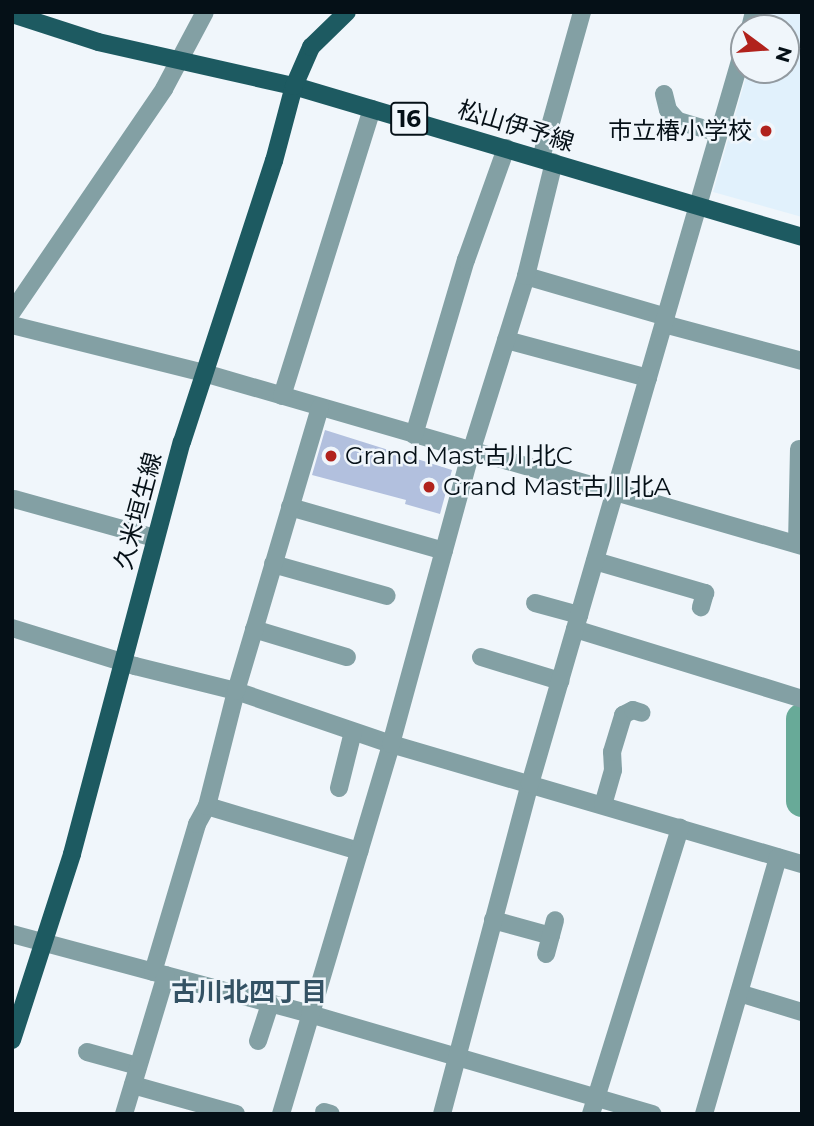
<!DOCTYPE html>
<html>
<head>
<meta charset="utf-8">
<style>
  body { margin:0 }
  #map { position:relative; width:814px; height:1126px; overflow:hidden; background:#f0f6fb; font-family:Montserrat,"Noto Sans JP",sans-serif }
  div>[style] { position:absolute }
  .built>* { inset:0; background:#e1f1fc }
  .river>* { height:32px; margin:-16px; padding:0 16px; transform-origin:16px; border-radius:16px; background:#68aa98 }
  .building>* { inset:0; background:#b2c0de }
  .minor>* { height:18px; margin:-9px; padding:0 9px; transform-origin:9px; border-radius:9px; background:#83a0a4 }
  .major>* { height:18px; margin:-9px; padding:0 9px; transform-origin:9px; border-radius:9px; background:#1d5a61 }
  .dots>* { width:19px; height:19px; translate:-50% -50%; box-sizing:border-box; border:4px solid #f0f6fb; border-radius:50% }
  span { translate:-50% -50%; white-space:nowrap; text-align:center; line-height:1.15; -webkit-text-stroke:5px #f0f6fb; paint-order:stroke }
  .shield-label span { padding:2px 5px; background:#f0f6fb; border:2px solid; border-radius:5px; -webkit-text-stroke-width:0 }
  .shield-label { font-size:23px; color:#051017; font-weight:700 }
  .street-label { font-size:24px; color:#051017 }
  .poi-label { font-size:24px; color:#051017 }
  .right { translate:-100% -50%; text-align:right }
  .left { translate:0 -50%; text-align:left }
  .neighbourhood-label { font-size:26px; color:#345264; font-weight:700 }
  .frame { position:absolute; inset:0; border:14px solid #051017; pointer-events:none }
  .north { position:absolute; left:730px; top:14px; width:70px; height:70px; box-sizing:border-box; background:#f0f6fb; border:2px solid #929aa0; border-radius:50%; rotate:106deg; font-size:19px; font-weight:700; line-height:28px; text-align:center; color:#051017 }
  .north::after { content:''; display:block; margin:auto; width:24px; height:32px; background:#b1221c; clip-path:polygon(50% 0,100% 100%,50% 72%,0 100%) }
</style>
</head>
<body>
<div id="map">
  <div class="built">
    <div style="clip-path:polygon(764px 12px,802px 12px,802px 217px,713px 192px,748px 70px,786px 70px,786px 28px,760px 28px)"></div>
  </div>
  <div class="river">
    <div style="left:802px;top:719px;width:82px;rotate:90deg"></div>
  </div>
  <div class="building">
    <div style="clip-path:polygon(325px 430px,452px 470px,440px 514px,405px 504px,406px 500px,312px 475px)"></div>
  </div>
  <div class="minor">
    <div style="left:750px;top:28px;width:16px;rotate:-76deg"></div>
    <div style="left:664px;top:94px;width:16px;rotate:76deg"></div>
    <div style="left:668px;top:110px;width:15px;rotate:48deg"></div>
    <div style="left:678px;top:121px;width:43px;rotate:16.3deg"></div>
    <div style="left:541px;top:158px;width:152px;rotate:-74.3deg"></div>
    <div style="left:526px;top:276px;width:146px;rotate:16.3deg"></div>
    <div style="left:12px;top:312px;width:270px;rotate:-55.7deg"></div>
    <div style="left:164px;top:89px;width:87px;rotate:-62deg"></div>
    <div style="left:664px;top:324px;width:143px;rotate:15deg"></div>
    <div style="left:12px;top:325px;width:198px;rotate:14deg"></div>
    <div style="left:204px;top:373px;width:623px;rotate:16.14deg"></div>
    <div style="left:506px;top:340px;width:147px;rotate:15deg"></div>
    <div style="left:282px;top:396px;width:301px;rotate:-72.6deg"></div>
    <div style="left:414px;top:435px;width:183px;rotate:-73.5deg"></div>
    <div style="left:466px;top:260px;width:119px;rotate:-70.3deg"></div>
    <div style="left:14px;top:499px;width:146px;rotate:15.5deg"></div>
    <div style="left:290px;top:507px;width:160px;rotate:15.9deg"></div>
    <div style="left:797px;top:544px;width:95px;rotate:-88.8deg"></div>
    <div style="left:595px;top:561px;width:115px;rotate:16.2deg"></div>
    <div style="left:705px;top:593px;width:15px;rotate:106deg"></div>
    <div style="left:273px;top:564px;width:118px;rotate:15.7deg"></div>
    <div style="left:535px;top:603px;width:46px;rotate:15.3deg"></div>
    <div style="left:12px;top:628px;width:129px;rotate:17.2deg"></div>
    <div style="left:135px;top:666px;width:104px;rotate:13.9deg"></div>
    <div style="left:236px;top:691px;width:164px;rotate:18.9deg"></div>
    <div style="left:391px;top:744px;width:428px;rotate:16.3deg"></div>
    <div style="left:254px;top:629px;width:97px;rotate:16.8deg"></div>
    <div style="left:575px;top:629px;width:238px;rotate:17.1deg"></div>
    <div style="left:481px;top:657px;width:83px;rotate:16.9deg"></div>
    <div style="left:339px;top:788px;width:58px;rotate:-76deg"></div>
    <div style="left:603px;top:805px;width:36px;rotate:-74deg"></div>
    <div style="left:613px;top:770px;width:18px;rotate:-93deg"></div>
    <div style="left:612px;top:752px;width:39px;rotate:-73deg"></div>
    <div style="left:623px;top:715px;width:11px;rotate:-27deg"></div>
    <div style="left:633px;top:710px;width:9px;rotate:18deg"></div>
    <div style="left:207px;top:806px;width:159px;rotate:16.5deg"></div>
    <div style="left:493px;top:920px;width:60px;rotate:15.4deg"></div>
    <div style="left:12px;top:934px;width:309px;rotate:15deg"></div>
    <div style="left:310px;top:1014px;width:357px;rotate:16.3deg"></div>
    <div style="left:546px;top:954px;width:35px;rotate:-75deg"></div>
    <div style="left:153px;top:972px;width:154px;rotate:-73.4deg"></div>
    <div style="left:197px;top:824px;width:21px;rotate:-61deg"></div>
    <div style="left:207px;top:806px;width:119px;rotate:-75.8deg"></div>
    <div style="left:236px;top:691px;width:296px;rotate:-73.5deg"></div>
    <div style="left:739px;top:993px;width:66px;rotate:16.8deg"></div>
    <div style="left:258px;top:1041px;width:40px;rotate:-72deg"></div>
    <div style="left:87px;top:1052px;width:53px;rotate:15.4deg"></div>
    <div style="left:133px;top:1085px;width:107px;rotate:15.7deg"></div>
    <div style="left:324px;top:1112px;width:7px;rotate:16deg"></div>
    <div style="left:124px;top:1114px;width:145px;rotate:-73.2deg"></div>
    <div style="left:281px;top:1114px;width:386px;rotate:-73.4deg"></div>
    <div style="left:391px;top:744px;width:303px;rotate:-74.7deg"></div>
    <div style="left:471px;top:452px;width:184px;rotate:-72.6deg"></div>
    <div style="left:526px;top:276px;width:117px;rotate:-76.2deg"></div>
    <div style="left:442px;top:1114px;width:342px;rotate:-75.1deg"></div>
    <div style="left:530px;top:784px;width:767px;rotate:-73.81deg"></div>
    <div style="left:591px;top:1114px;width:300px;rotate:-72.7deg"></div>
    <div style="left:704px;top:1114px;width:267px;rotate:-73.9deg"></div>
  </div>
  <div class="major">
    <div style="left:12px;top:14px;width:90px;rotate:18deg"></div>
    <div style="left:98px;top:42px;width:201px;rotate:12.7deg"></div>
    <div style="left:294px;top:86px;width:530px;rotate:16.55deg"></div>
    <div style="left:12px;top:1040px;width:195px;rotate:-72.1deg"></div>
    <div style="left:72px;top:854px;width:426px;rotate:-75.1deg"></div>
    <div style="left:182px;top:442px;width:296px;rotate:-71.9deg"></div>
    <div style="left:274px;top:161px;width:78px;rotate:-75.1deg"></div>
    <div style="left:294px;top:86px;width:43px;rotate:-66.4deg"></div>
    <div style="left:311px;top:47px;width:50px;rotate:-44.2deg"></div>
  </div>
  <div class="dots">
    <div style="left:766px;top:131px;background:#b1221c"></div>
    <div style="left:331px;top:456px;background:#b1221c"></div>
    <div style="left:429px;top:487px;background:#b1221c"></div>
  </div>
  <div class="shield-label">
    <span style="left:409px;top:119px">16</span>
  </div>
  <div class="street-label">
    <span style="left:516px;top:126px;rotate:17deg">松山伊予線</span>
    <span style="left:138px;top:511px;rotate:-75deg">久米垣生線</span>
  </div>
  <div class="poi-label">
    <span class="right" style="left:752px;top:131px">市立椿小学校</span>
    <span class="left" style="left:345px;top:456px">Grand Mast古川北C</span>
    <span class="left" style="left:443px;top:487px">Grand Mast古川北A</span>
  </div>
  <div class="neighbourhood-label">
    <span style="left:249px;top:993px">古川北四丁目</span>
  </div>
  <div class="frame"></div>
  <div class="north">N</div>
</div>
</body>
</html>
